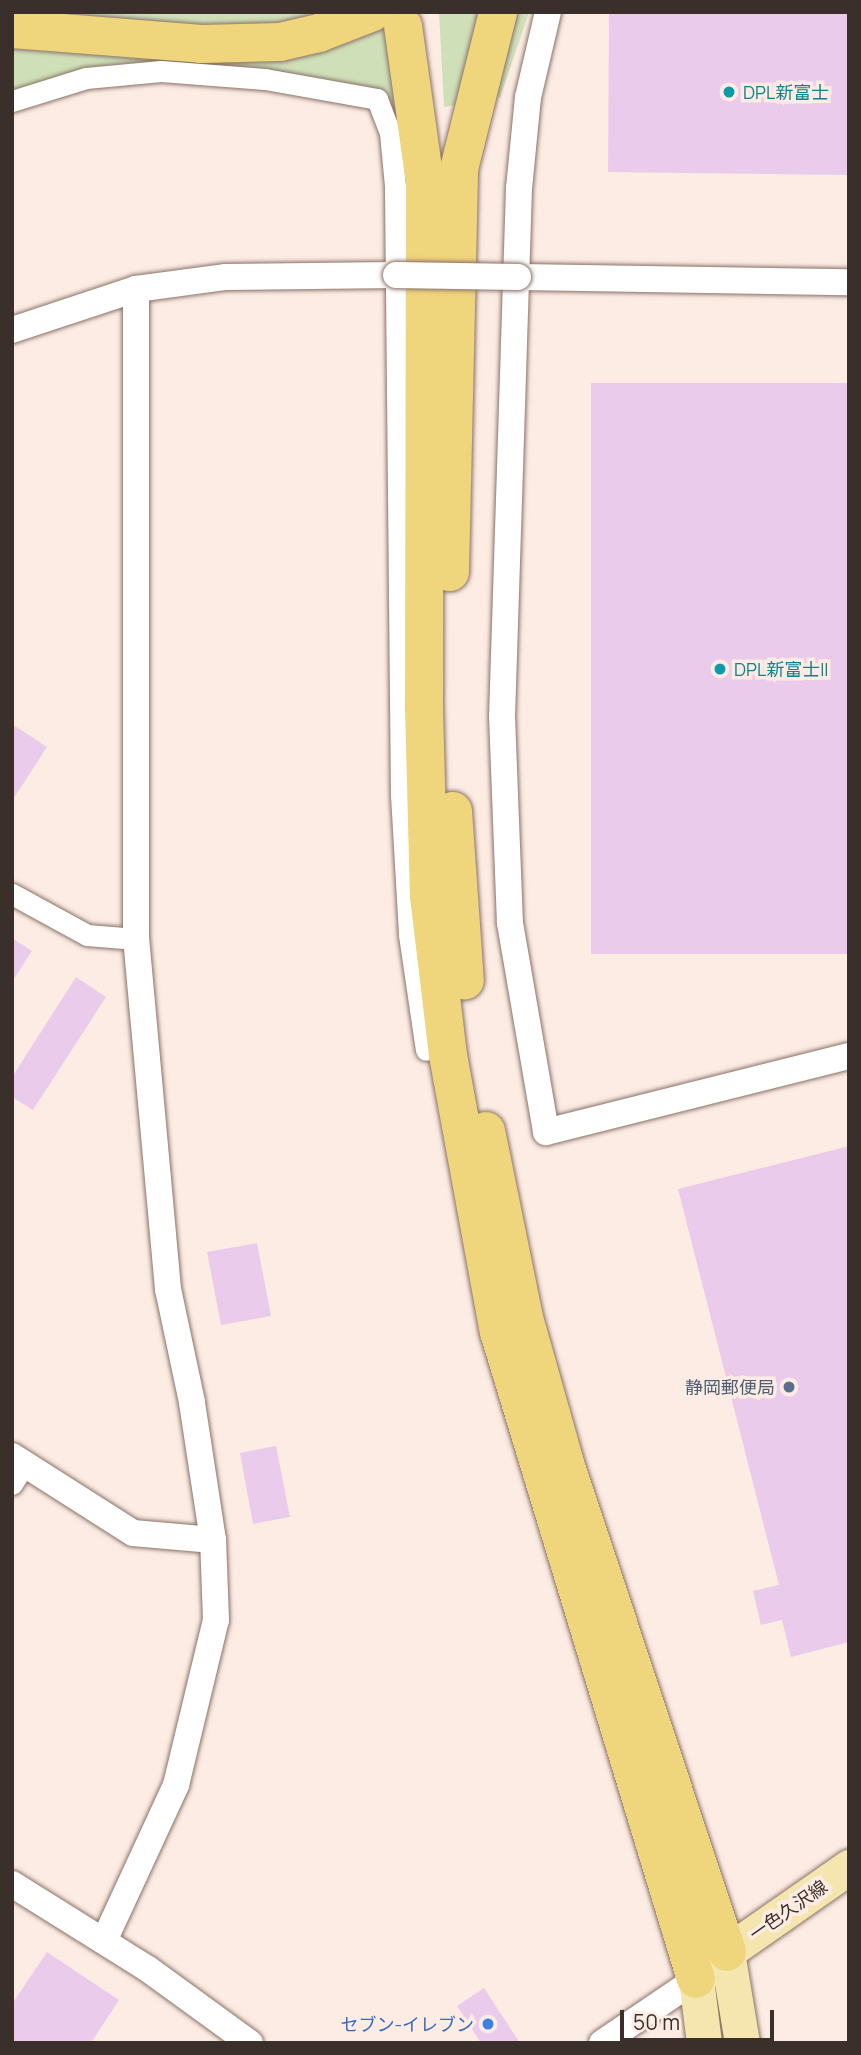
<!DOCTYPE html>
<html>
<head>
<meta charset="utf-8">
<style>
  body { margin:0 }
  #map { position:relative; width:861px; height:2055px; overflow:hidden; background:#fcece4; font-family:Manrope,"Noto Sans JP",sans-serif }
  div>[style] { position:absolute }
  .green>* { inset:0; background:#cfe0b9 }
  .building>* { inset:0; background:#ebcbeb }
  .roads { filter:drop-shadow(0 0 2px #8a7267) drop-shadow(0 0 2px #8a7267) }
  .minor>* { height:21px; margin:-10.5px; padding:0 10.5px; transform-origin:10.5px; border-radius:10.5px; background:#fff }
  .tertiary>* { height:26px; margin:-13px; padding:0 13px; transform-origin:13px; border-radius:13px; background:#fff }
  .primary>* { height:35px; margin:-17.5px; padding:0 17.5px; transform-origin:17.5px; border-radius:17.5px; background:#f5e6b0 }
  .motorway>* { height:38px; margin:-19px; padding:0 19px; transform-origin:19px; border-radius:19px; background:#efd57c }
  .bridges { filter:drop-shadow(0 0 2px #8a7267) drop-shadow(0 0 2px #8a7267) }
  .tertiary-bridge>* { height:26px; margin:-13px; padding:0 13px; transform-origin:13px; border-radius:13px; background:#fff }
  .dots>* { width:19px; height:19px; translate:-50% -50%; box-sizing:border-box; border:4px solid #fcece4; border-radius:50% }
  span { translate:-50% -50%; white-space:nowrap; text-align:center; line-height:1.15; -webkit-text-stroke:7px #fcece4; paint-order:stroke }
  .culture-label { font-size:18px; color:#0d838f }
  .left { translate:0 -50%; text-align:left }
  .service-label { font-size:18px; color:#4e5e75 }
  .right { translate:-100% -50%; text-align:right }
  .street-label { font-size:18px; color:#3a2f2a }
  .shop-label { font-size:18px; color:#366cbe }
  .frame { position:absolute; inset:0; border:14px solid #3a2f2a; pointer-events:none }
  .scale { position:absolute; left:620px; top:2010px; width:154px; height:32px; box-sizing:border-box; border:4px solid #3a2f2a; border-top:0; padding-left:9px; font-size:21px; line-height:24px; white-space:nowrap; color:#3a2f2a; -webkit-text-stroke:5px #fcece4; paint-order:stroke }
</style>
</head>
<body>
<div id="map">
  <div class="green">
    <div style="clip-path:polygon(12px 12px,402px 12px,398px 125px,377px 99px,133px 72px,12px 111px)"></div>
    <div style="clip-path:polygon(439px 12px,529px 12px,500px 98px,444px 107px)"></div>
  </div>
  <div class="building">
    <div style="clip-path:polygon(609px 12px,849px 12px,849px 175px,608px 172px)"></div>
    <div style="clip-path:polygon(591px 383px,849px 383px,849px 954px,591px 954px)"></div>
    <div style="clip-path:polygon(12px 724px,47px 747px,12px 801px)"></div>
    <div style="clip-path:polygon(12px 938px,32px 951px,12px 982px)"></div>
    <div style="clip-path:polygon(76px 977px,106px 997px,33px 1110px,12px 1097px,12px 1077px)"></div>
    <div style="clip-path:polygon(849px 1146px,849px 1642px,791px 1657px,782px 1620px,761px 1625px,753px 1591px,779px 1585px,678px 1189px)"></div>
    <div style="clip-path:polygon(257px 1243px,271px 1316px,221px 1325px,207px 1252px)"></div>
    <div style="clip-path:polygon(276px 1446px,290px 1517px,253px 1524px,240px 1453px)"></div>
    <div style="clip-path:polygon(47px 1952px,119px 2000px,91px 2043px,12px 2043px,12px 2004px)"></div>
    <div style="clip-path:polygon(484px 1988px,520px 2043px,481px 2043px,457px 2006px)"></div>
  </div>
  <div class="roads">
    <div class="minor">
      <div style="left:12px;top:101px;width:77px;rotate:-17.3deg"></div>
      <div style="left:86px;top:78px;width:75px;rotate:-5.3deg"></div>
      <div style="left:161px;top:71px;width:104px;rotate:4.4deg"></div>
      <div style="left:265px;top:79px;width:114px;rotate:10.1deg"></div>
      <div style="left:377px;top:99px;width:36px;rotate:69deg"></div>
      <div style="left:390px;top:133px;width:53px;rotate:84.6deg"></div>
      <div style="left:395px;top:186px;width:609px;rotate:89.44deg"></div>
      <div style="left:401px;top:795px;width:140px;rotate:86.7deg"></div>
      <div style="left:409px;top:935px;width:116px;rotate:81.6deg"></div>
      <div style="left:12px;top:894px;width:85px;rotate:28.7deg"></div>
      <div style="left:87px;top:935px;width:49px;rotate:4.7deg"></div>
      <div style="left:12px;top:1484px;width:22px;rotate:-58deg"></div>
    </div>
    <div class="tertiary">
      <div style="left:548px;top:12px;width:87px;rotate:103.2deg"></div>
      <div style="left:528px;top:97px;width:91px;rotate:95.6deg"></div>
      <div style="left:519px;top:188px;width:528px;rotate:91.84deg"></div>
      <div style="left:502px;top:716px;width:207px;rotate:87.8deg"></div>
      <div style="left:510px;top:923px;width:212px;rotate:80.2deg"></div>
      <div style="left:546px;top:1132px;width:312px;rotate:-14.1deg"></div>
      <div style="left:518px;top:277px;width:331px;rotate:0.9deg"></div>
      <div style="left:12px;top:330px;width:131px;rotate:-18.3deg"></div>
      <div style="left:136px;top:289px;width:91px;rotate:-7.6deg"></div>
      <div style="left:226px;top:277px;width:170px;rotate:-0.7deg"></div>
      <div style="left:12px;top:1456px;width:143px;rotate:32.5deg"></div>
      <div style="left:133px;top:1533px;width:80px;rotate:5deg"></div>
      <div style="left:12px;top:1884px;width:160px;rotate:32deg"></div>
      <div style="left:148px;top:1969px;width:126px;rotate:36deg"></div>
      <div style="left:104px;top:1941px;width:172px;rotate:-65.2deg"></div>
      <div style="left:176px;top:1785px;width:170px;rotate:-76.4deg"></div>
      <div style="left:216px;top:1620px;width:80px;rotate:-92.1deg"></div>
      <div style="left:213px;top:1540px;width:140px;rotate:-98.7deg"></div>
      <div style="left:192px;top:1402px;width:116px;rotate:-102deg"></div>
      <div style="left:168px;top:1289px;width:351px;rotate:-95.2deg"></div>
      <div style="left:136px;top:939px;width:650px;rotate:-90deg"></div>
      <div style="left:602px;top:2043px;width:114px;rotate:-34.2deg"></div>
    </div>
    <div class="primary">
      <div style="left:727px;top:1952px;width:92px;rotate:80.6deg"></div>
      <div style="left:704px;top:2043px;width:64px;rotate:-97.1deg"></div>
      <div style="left:696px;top:1979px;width:41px;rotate:-41.1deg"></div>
      <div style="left:727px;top:1952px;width:149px;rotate:-34.9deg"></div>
    </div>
    <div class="motorway">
      <div style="left:403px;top:26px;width:159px;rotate:82deg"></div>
      <div style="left:425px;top:183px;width:524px;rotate:90.11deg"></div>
      <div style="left:424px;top:707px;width:189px;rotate:88.5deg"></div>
      <div style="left:429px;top:896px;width:160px;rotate:83.2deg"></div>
      <div style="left:448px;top:1055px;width:282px;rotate:79.6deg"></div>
      <div style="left:499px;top:1332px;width:676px;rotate:73.07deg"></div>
      <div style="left:12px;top:29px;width:190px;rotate:4.5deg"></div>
      <div style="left:201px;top:44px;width:79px;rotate:-1.5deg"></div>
      <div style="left:280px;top:42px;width:40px;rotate:-13deg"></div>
      <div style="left:319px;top:33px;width:58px;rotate:-21.3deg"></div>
      <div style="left:450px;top:572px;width:403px;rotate:-88.7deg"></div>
      <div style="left:459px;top:169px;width:162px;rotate:-76deg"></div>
      <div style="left:453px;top:811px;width:170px;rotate:86deg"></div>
      <div style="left:486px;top:1131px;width:191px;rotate:78.5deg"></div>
      <div style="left:524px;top:1318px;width:151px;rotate:74.2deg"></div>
      <div style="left:565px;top:1463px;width:515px;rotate:71.67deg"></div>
    </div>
  </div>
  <div class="bridges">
    <div class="tertiary-bridge">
      <div style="left:396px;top:275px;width:122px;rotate:0.9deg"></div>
    </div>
  </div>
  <div class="dots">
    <div style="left:729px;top:92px;background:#0f9aa8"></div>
    <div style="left:720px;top:669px;background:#0f9aa8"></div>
    <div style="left:789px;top:1387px;background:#5c6f8a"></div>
    <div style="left:488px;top:2024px;background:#3f7fe0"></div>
  </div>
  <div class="culture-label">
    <span class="left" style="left:743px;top:92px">DPL新富士</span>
    <span class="left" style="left:734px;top:669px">DPL新富士II</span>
  </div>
  <div class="service-label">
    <span class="right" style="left:775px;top:1387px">静岡郵便局</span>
  </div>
  <div class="street-label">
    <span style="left:788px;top:1910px;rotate:-35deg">一色久沢線</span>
  </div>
  <div class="shop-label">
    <span class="right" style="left:474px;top:2024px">セブン-イレブン</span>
  </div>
  <div class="frame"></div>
  <div class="scale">50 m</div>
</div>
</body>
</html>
